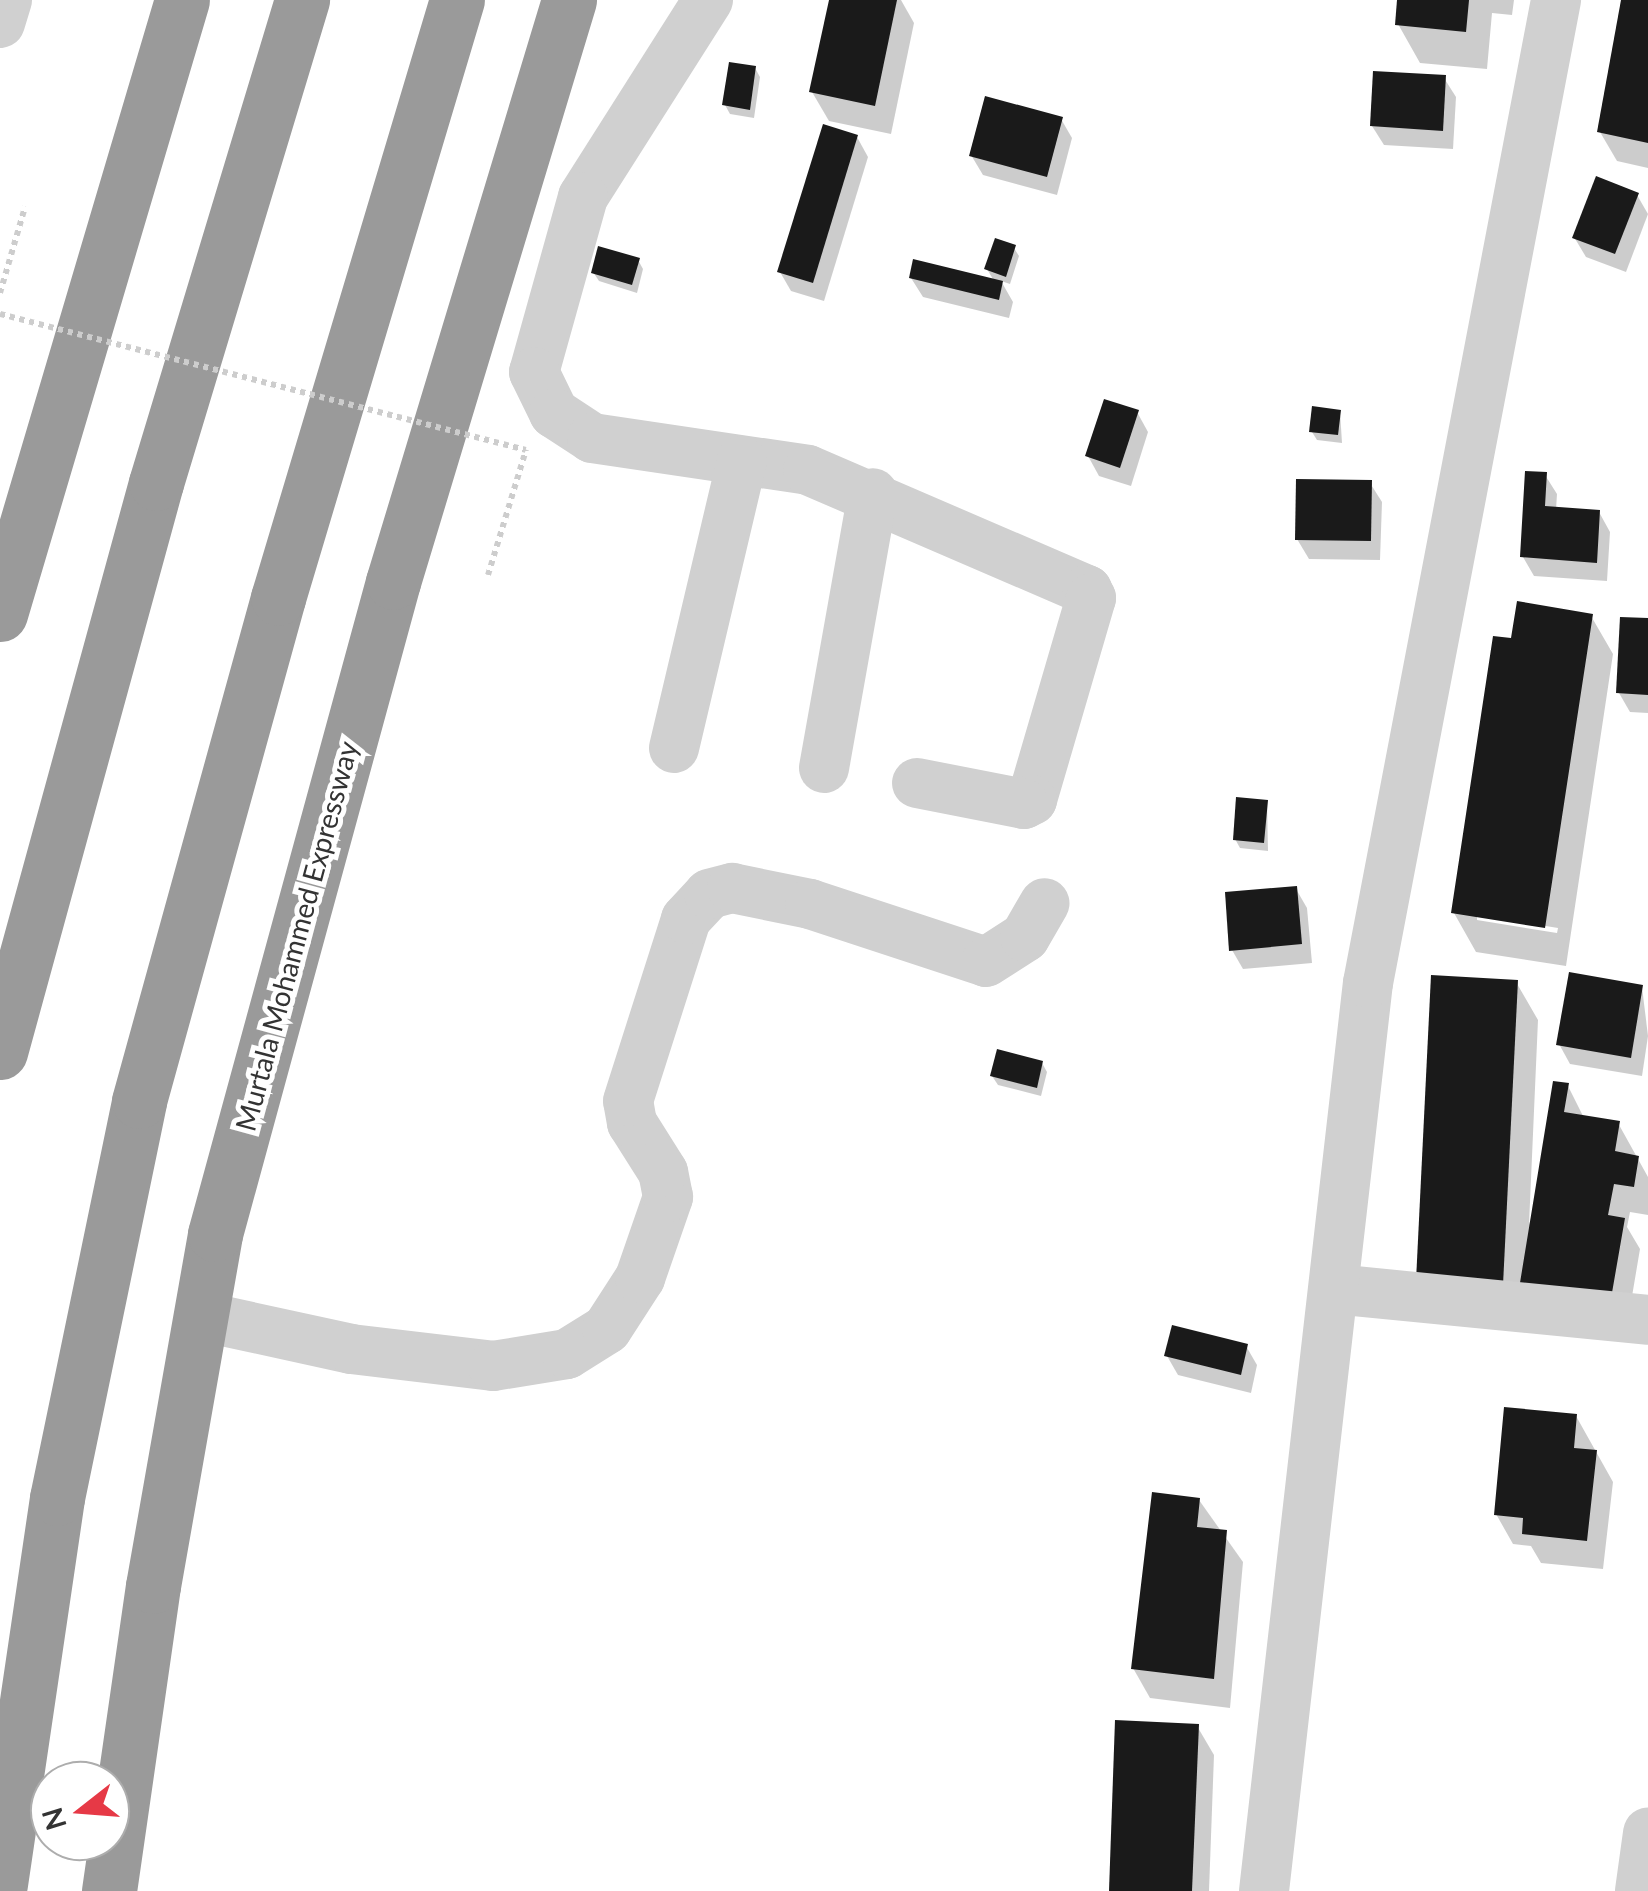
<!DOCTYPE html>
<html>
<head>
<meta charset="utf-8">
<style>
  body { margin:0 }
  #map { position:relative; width:1648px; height:1891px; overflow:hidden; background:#fff; font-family:Lato,sans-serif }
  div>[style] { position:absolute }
  .shadow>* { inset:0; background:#0003 }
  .building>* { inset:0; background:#1a1a1a }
  .path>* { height:6px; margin-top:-3px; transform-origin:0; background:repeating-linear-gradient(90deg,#cdcdcd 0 5px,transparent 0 10px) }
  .minor>* { height:50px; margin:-25px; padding:0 25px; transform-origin:25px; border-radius:25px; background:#d0d0d0 }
  .highway>* { height:55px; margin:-27.5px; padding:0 27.5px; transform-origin:27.5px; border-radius:27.5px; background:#9a9a9a }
  .path-bridge>* { height:6px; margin-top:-3px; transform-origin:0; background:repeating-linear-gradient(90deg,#cdcdcd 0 5px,transparent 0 10px) }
  span { translate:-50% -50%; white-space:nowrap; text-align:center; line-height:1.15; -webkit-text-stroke:10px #fff; paint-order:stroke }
  .street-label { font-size:28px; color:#333 }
  .north { position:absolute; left:30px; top:1761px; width:100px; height:100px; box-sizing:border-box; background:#fff; border:2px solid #adadad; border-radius:50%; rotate:253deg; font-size:28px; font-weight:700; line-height:40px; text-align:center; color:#333 }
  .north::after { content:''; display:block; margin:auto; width:35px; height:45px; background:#e63946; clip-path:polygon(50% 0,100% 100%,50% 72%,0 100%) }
</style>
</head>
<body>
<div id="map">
  <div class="shadow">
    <div style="clip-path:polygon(832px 0,901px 0,914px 23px,891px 134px,829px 121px,812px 92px)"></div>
    <div style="clip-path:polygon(1400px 0,1514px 0,1512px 15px,1492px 13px,1487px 69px,1420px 63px,1398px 24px)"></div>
    <div style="clip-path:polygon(1624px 0,1648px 0,1648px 168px,1617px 161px,1600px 132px)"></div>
    <div style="clip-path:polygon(755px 68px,760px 77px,754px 118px,730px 114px,725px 105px)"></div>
    <div style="clip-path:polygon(1444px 78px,1456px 97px,1453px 149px,1384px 145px,1372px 126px)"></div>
    <div style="clip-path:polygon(1061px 119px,1072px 138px,1057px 195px,983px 175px,971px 155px)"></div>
    <div style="clip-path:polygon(857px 137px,868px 157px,824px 301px,791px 291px,780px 272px)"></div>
    <div style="clip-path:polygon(1637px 195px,1648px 214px,1626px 272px,1586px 257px,1574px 237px)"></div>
    <div style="clip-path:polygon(1014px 248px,1019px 256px,1010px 284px,1001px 281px,1013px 302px,1009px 318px,923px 297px,911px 278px,994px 281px,987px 269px)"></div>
    <div style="clip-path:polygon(638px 260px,643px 269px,637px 293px,599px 281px,593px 272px)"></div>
    <div style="clip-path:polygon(1137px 412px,1148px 432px,1131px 486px,1099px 476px,1088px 456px)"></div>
    <div style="clip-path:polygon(1340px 412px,1342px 443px,1317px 440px,1312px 432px)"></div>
    <div style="clip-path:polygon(1545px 475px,1557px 494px,1556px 510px,1599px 512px,1610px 532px,1607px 581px,1534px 576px,1523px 557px)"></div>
    <div style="clip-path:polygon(1370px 483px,1382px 502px,1380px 560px,1309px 559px,1297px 539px)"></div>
    <div style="clip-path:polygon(evenodd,1591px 616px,1613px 654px,1566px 966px,1476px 952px,1454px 913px,1513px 641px,1591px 616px,1477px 915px,1558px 928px,1557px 933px,1477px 920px,1477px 915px)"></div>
    <div style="clip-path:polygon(1648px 621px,1648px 713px,1630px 712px,1619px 693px)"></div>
    <div style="clip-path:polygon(1267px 802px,1268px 851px,1240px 848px,1235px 839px)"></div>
    <div style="clip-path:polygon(1296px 889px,1307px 908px,1312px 963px,1243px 969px,1232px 950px)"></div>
    <div style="clip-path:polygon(1516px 982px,1538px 1020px,1529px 1225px,1568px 1086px,1584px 1118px,1618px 1123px,1648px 1177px,1648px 1215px,1630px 1212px,1627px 1227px,1640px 1249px,1625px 1338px,1441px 1319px)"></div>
    <div style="clip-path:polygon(1642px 987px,1648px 1036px,1642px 1076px,1570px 1064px,1559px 1044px)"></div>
    <div style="clip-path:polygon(1042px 1063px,1047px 1072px,1041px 1096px,998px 1085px,992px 1076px)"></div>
    <div style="clip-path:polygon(1246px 1346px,1257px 1365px,1251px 1393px,1178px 1375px,1167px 1356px)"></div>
    <div style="clip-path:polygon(1576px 1416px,1613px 1482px,1603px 1569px,1541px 1563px,1531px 1546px,1513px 1544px,1496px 1514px)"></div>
    <div style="clip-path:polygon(1199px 1500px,1243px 1562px,1230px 1708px,1150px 1698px,1133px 1668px)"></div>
    <div style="clip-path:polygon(1197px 1726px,1214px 1755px,1209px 1891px,1111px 1891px)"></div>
  </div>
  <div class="building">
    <div style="clip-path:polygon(829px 0,897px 0,875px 106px,809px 92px)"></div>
    <div style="clip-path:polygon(1397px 0,1469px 0,1466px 32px,1395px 25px)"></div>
    <div style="clip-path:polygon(1621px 0,1648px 0,1648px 143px,1597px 132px)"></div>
    <div style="clip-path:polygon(729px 62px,756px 66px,750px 110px,722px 105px)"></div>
    <div style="clip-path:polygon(1373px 71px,1446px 75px,1443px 131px,1370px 126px)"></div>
    <div style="clip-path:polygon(985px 96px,1063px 117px,1047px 177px,969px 156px)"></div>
    <div style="clip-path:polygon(823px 124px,858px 135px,813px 283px,777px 272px)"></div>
    <div style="clip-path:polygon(1596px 176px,1639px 193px,1615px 254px,1572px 238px)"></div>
    <div style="clip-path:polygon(995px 238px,1016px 245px,1006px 277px,984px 269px)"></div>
    <div style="clip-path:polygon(598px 246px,640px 258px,632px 285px,591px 273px)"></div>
    <div style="clip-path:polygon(913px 259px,1003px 281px,999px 300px,909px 278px)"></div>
    <div style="clip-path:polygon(1104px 399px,1139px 410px,1120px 468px,1085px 456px)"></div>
    <div style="clip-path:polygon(1312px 406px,1341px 410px,1338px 435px,1309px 432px)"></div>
    <div style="clip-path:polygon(1525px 471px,1547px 472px,1545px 506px,1600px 510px,1597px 563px,1520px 557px)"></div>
    <div style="clip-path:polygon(1296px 479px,1372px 480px,1371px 541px,1295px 540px)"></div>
    <div style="clip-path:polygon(1517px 601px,1593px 614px,1545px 928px,1451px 913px,1493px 636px,1511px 638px)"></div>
    <div style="clip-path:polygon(1620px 617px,1648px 618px,1648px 695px,1616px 693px)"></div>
    <div style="clip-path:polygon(1236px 797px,1268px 800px,1264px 843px,1233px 840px)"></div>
    <div style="clip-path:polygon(1297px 886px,1302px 944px,1229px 951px,1225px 892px)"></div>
    <div style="clip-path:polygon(1569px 972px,1643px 985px,1631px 1058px,1556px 1045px)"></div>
    <div style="clip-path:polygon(1431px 975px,1518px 980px,1503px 1285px,1416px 1281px)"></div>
    <div style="clip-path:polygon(997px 1049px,1043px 1061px,1037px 1088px,990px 1076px)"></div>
    <div style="clip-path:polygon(1553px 1081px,1569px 1083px,1564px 1112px,1620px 1121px,1615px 1151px,1639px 1156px,1634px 1187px,1614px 1184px,1608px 1215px,1625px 1218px,1609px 1310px,1518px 1295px)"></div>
    <div style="clip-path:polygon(1172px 1325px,1248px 1344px,1241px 1375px,1164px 1356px)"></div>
    <div style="clip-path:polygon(1504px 1407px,1577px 1414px,1574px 1448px,1597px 1450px,1587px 1541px,1522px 1534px,1523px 1518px,1494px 1515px)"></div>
    <div style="clip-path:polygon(1152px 1492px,1200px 1498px,1197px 1527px,1227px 1530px,1214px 1679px,1131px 1669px)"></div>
    <div style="clip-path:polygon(1115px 1720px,1199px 1724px,1192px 1891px,1109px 1891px)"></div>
  </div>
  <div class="path">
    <div style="left:0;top:293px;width:90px;rotate:-73.8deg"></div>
    <div style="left:488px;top:575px;width:131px;rotate:-73.1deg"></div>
  </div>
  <div class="minor">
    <div style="left:708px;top:0;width:233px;rotate:122.4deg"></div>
    <div style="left:583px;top:197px;width:182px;rotate:105.6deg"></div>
    <div style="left:534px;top:372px;width:46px;rotate:64deg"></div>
    <div style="left:554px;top:413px;width:45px;rotate:33.3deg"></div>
    <div style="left:592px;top:438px;width:218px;rotate:8.4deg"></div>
    <div style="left:808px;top:470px;width:304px;rotate:23.3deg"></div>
    <div style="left:1087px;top:590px;width:9px;rotate:63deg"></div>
    <div style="left:1091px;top:598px;width:210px;rotate:106.3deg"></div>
    <div style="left:1032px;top:800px;width:9px;rotate:153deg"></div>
    <div style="left:1024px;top:804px;width:109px;rotate:-168.9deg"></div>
    <div style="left:0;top:23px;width:24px;rotate:-73deg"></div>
    <div style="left:674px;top:748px;width:295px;rotate:-76.7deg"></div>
    <div style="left:824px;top:768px;width:279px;rotate:-79.9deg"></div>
    <div style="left:1334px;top:1289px;width:316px;rotate:5.6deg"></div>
    <div style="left:200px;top:1316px;width:155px;rotate:12.3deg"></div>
    <div style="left:351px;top:1349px;width:143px;rotate:6.8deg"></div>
    <div style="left:493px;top:1366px;width:75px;rotate:-9.2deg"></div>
    <div style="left:567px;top:1354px;width:47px;rotate:-32deg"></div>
    <div style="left:607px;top:1329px;width:61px;rotate:-57.1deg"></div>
    <div style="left:640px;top:1278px;width:86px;rotate:-70.9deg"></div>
    <div style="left:668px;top:1197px;width:25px;rotate:-101deg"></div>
    <div style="left:663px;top:1172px;width:58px;rotate:-122.3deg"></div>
    <div style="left:632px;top:1123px;width:22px;rotate:-100deg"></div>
    <div style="left:628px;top:1101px;width:191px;rotate:-72.3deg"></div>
    <div style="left:686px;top:919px;width:34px;rotate:-47deg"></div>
    <div style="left:709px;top:894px;width:24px;rotate:-15deg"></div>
    <div style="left:732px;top:888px;width:80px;rotate:11.6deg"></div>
    <div style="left:810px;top:904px;width:185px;rotate:18.2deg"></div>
    <div style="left:986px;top:962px;width:46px;rotate:-32.7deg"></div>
    <div style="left:1025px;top:937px;width:39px;rotate:-60deg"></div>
    <div style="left:1264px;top:1891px;width:914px;rotate:-83.47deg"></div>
    <div style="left:1368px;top:983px;width:1001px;rotate:-79.17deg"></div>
    <div style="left:1640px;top:1891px;width:59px;rotate:-82.1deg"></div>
  </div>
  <div class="highway">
    <div style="left:0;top:614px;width:640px;rotate:-73.49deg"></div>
    <div style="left:0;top:1052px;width:590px;rotate:-74.67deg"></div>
    <div style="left:156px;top:483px;width:505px;rotate:-73.18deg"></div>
    <div style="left:0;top:1884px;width:390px;rotate:-81.6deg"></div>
    <div style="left:57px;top:1498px;width:405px;rotate:-78.3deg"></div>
    <div style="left:139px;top:1101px;width:522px;rotate:-74.55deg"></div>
    <div style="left:278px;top:598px;width:624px;rotate:-73.34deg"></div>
    <div style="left:109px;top:1891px;width:308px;rotate:-81.8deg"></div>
    <div style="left:153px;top:1586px;width:357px;rotate:-80deg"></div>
    <div style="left:215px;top:1234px;width:676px;rotate:-74.73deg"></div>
    <div style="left:393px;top:582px;width:608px;rotate:-73.17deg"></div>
  </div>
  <div class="path-bridge">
    <div style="left:0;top:314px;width:543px;rotate:14.5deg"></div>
  </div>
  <div class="street-label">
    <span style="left:296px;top:936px;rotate:-75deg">Murtala Mohammed Expressway</span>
  </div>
  <div class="north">N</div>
</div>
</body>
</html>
